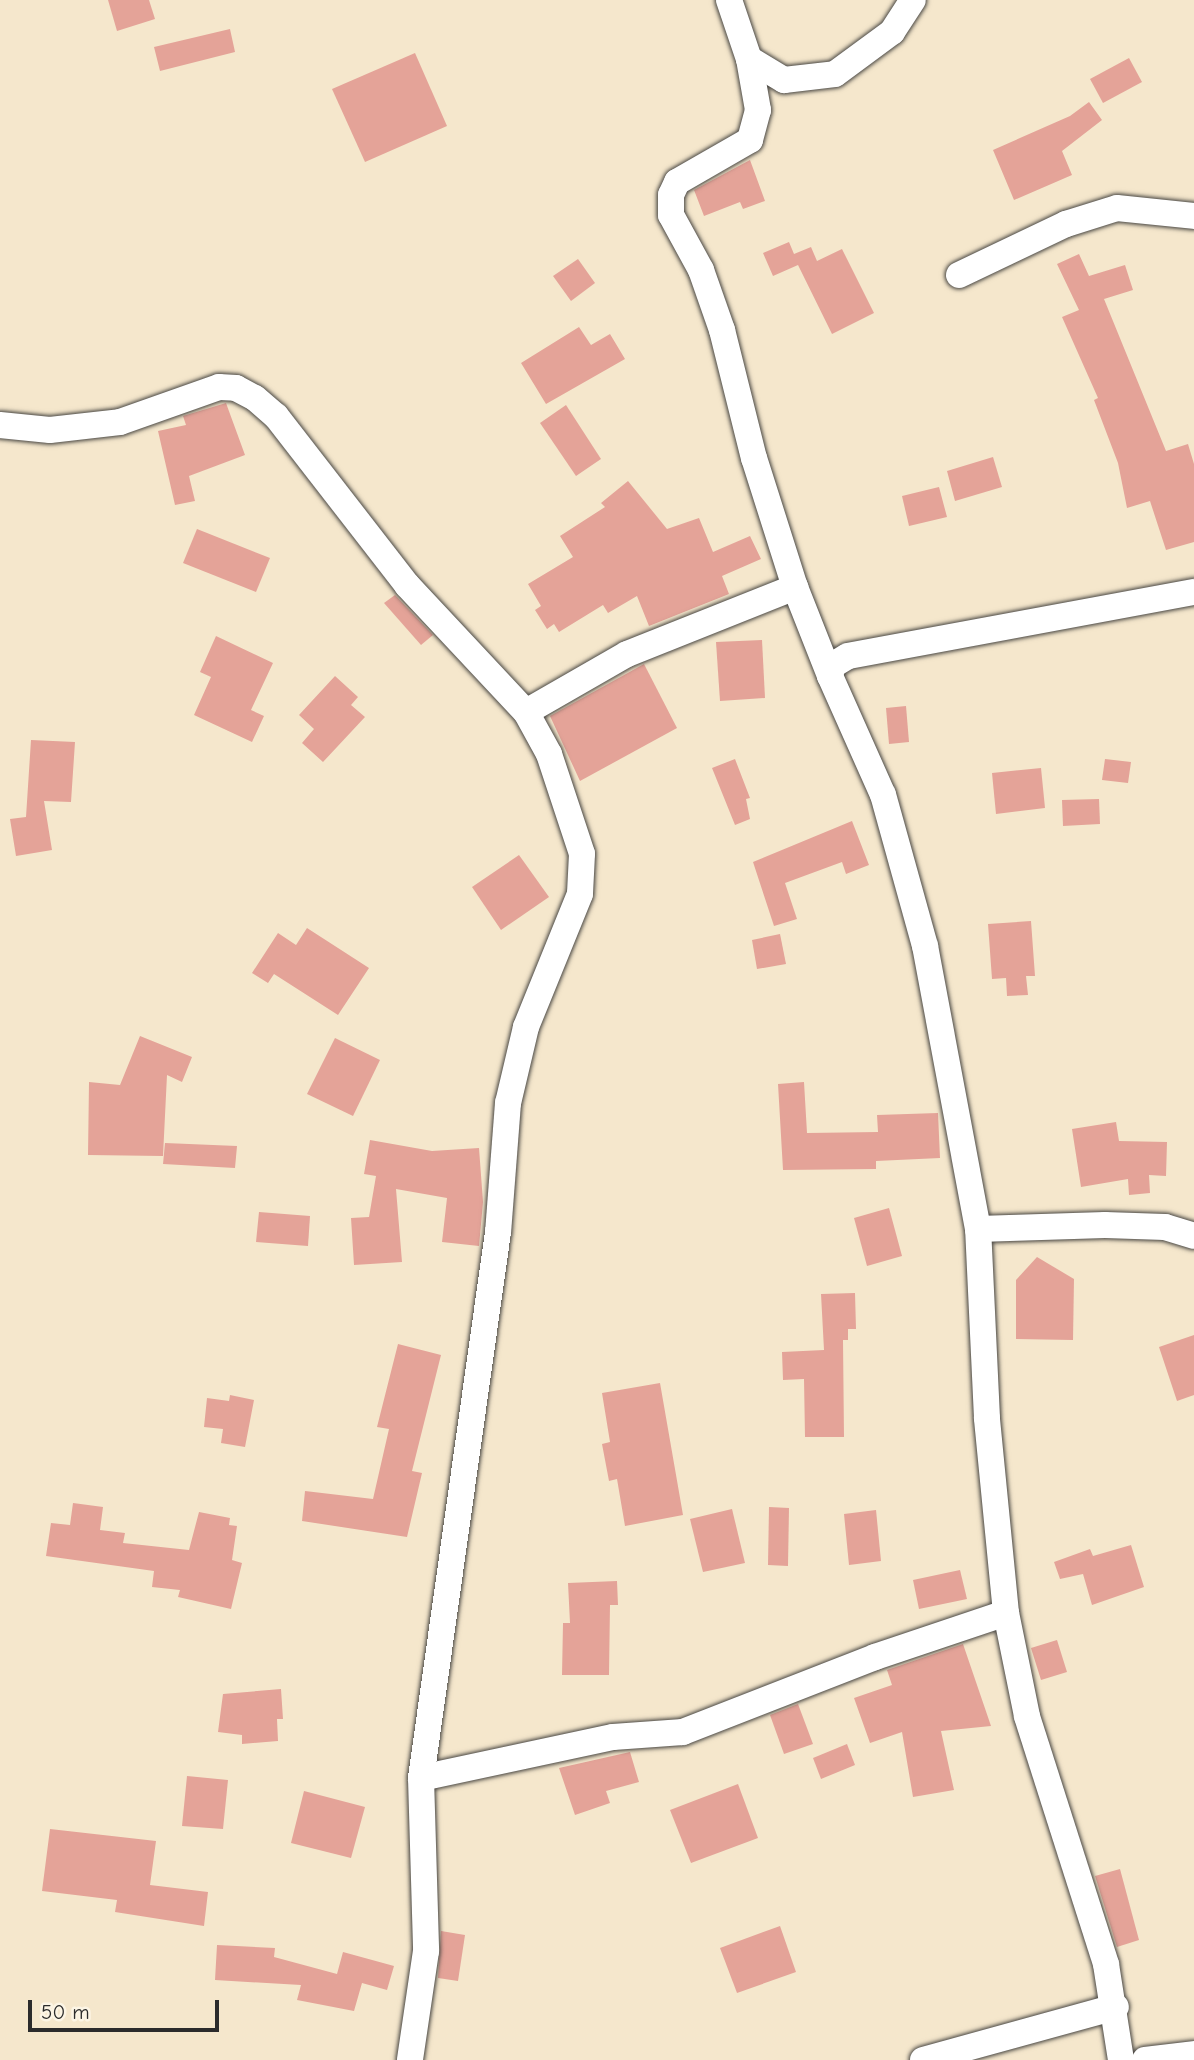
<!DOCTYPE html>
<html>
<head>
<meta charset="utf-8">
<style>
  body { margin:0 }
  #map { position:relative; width:1194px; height:2060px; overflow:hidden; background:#f5e7cc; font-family:"Comic Neue",sans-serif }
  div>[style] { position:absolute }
  .building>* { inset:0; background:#e4a398 }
  .roads { filter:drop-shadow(0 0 2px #494743) drop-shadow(0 0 2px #494743) }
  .minor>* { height:26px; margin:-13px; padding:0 13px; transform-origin:13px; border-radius:13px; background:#fff }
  span { translate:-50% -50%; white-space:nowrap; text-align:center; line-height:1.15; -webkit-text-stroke:5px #fcf5e5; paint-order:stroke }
  .scale { position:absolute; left:28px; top:2000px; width:191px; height:32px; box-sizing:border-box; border:4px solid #2b2b2b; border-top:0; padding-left:9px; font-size:21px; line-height:24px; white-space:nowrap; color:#2b2b2b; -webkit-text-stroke:5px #fcf5e5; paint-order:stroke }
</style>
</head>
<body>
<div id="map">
  <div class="building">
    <div style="clip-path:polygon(108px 0,149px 0,155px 19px,117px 31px)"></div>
    <div style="clip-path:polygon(230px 29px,235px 52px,160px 71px,154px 47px)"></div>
    <div style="clip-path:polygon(415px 53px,447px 126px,365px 162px,332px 89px)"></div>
    <div style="clip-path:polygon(1129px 58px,1142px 82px,1103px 103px,1090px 79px)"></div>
    <div style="clip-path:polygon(1089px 102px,1102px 120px,1062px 151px,1072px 175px,1014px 200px,993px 150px,1070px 116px)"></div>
    <div style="clip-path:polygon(750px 160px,765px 201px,743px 209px,740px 202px,704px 216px,694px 190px)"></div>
    <div style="clip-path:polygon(789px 242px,794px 254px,811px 247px,817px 261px,842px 249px,874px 313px,832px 334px,798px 265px,773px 276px,763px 253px)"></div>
    <div style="clip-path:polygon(1079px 254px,1089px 276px,1125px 265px,1133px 290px,1104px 299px,1166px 451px,1188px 444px,1194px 464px,1194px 542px,1166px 550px,1150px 501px,1127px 508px,1118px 463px,1094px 400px,1098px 398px,1062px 317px,1079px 310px,1057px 264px)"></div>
    <div style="clip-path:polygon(578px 259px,595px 283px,571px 301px,553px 276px)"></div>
    <div style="clip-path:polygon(579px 327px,591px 345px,610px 334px,625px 359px,546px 404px,521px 363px)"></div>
    <div style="clip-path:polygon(226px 403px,245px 455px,189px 476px,195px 501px,175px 505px,158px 431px,186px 425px,183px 416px)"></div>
    <div style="clip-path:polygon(566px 405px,601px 459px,576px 476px,540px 423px)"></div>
    <div style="clip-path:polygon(993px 457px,1002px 487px,955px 501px,947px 471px)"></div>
    <div style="clip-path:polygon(628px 481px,667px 529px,699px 518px,713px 552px,750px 536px,761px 559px,722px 576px,729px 594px,649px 626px,637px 596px,608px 613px,603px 605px,559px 632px,554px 624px,547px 629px,535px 610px,541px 606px,528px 584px,573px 557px,560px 536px,605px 507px,601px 503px)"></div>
    <div style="clip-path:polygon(939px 487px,947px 517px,909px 526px,902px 496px)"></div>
    <div style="clip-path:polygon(197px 529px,270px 558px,256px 592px,183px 563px)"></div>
    <div style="clip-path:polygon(395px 595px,433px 635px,421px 645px,384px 603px)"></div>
    <div style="clip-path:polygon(216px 636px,273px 663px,251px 710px,264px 716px,252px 742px,194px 715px,211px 677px,200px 672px)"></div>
    <div style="clip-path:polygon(762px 640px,765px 698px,720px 701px,716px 642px)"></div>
    <div style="clip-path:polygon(644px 664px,677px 728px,580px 781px,550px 716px)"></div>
    <div style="clip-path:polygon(335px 676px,358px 697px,351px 705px,365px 717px,323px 762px,302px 743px,314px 729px,299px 715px)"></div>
    <div style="clip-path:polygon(906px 706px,909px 742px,889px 744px,886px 708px)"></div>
    <div style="clip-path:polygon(31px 740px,75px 742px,71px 802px,44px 801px,52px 850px,16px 856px,10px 819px,26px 817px)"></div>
    <div style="clip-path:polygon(735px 759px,750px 798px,746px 799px,750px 819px,735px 825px,712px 768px)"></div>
    <div style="clip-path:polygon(1105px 759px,1131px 762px,1128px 783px,1102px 780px)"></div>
    <div style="clip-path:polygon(1041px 768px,1045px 808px,996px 814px,992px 773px)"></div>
    <div style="clip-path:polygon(1099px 799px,1100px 824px,1063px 826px,1062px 800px)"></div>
    <div style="clip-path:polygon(852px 821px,869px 865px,846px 874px,842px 862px,785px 883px,797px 919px,774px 926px,753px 862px)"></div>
    <div style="clip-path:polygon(519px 855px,549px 897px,501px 930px,472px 887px)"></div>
    <div style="clip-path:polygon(1031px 921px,1035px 976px,1026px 976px,1028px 995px,1007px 996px,1006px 978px,992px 979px,988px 924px)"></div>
    <div style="clip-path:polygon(307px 928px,369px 968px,338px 1015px,274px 974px,268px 983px,252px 973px,278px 933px,296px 945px)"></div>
    <div style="clip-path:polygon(780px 934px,786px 964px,757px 969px,752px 940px)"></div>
    <div style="clip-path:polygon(140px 1036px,192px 1057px,182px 1082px,167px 1075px,163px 1156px,88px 1155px,89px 1082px,120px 1085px)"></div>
    <div style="clip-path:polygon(335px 1038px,380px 1060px,353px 1116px,307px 1094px)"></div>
    <div style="clip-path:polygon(804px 1082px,807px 1133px,878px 1132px,877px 1115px,938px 1113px,940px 1158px,876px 1161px,876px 1169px,783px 1170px,778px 1084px)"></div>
    <div style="clip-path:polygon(1116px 1122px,1119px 1141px,1167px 1142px,1166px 1176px,1149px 1175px,1150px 1193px,1129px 1195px,1128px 1179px,1081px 1187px,1072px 1129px)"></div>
    <div style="clip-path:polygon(370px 1140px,432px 1151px,479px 1148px,483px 1202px,479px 1246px,442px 1242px,447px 1198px,396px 1189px,402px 1262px,354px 1265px,351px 1218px,369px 1217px,376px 1176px,364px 1174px)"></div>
    <div style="clip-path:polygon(165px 1143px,237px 1146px,235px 1168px,163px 1164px)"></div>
    <div style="clip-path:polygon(889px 1208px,902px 1256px,867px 1266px,854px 1218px)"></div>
    <div style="clip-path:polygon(259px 1212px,310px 1216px,308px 1246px,256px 1242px)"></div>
    <div style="clip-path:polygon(1037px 1257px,1074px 1279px,1073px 1340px,1016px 1339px,1016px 1280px)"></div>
    <div style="clip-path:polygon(855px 1293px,856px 1329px,848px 1329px,848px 1340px,843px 1340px,844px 1437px,805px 1437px,804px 1379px,783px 1380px,782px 1352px,824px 1350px,821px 1294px)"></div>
    <div style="clip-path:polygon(1194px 1335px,1194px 1395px,1177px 1401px,1159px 1347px)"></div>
    <div style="clip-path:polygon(398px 1344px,441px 1355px,412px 1471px,422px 1473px,407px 1537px,302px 1521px,305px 1491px,373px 1499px,389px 1429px,377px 1427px)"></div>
    <div style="clip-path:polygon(660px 1383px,683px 1515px,625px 1526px,617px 1479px,609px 1481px,602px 1444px,610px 1442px,602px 1393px)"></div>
    <div style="clip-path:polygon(230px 1395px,254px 1400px,245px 1447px,221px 1443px,223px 1429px,204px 1427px,207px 1398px,229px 1401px)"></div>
    <div style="clip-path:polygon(73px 1503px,103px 1507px,100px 1530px,125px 1533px,123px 1543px,189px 1550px,199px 1512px,230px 1518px,229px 1525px,237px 1526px,232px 1560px,242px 1563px,231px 1609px,178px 1597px,180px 1590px,152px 1587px,154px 1571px,46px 1556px,51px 1523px,70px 1525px)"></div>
    <div style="clip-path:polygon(769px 1507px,789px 1508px,788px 1566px,768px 1565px)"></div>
    <div style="clip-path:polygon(732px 1509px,745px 1563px,703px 1572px,690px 1519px)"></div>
    <div style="clip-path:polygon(876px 1510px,881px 1561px,849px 1565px,844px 1514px)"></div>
    <div style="clip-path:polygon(1131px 1545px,1144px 1587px,1092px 1605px,1083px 1574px,1060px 1579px,1054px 1562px,1090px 1549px,1093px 1556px)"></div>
    <div style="clip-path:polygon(960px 1570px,967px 1599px,919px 1609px,913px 1580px)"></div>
    <div style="clip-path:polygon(617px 1581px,618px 1605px,610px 1605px,609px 1675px,562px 1675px,563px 1623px,570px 1623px,568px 1583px)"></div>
    <div style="clip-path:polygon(1057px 1640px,1067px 1672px,1041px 1680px,1031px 1648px)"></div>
    <div style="clip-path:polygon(963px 1644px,991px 1726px,941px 1731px,954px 1790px,913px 1797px,902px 1732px,870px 1743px,854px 1698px,892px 1685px,887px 1670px)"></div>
    <div style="clip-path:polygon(281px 1689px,283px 1719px,277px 1719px,278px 1741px,242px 1744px,242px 1735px,218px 1732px,223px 1694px)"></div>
    <div style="clip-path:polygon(798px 1704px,813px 1744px,784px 1754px,770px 1715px)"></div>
    <div style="clip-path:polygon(847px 1744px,855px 1765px,821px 1779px,813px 1758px)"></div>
    <div style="clip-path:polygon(630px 1752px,639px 1782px,606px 1791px,610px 1803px,575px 1815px,559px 1768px)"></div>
    <div style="clip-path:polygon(187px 1776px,228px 1780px,223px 1829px,182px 1826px)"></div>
    <div style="clip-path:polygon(738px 1784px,758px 1838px,691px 1863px,670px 1810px)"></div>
    <div style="clip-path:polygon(304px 1791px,365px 1807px,351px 1858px,291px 1843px)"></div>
    <div style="clip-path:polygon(50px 1829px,156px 1841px,150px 1885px,208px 1892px,204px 1926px,115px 1912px,117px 1900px,42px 1891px)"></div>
    <div style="clip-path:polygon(1120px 1869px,1139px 1940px,1117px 1947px,1095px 1876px)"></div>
    <div style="clip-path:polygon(780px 1926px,796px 1972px,737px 1993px,720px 1948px)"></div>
    <div style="clip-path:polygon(441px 1931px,465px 1935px,458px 1981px,438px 1978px)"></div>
    <div style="clip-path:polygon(217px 1945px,275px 1948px,274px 1957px,337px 1974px,343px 1952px,394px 1966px,387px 1990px,362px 1983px,354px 2011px,297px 2000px,301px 1985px,215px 1980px)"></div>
  </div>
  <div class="roads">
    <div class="minor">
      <div style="left:729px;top:0;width:62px;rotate:71.3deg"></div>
      <div style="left:749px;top:59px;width:52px;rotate:80deg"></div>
      <div style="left:758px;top:110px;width:31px;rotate:105deg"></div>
      <div style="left:750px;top:140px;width:84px;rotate:150.1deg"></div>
      <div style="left:677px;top:182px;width:14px;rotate:115deg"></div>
      <div style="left:671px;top:195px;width:20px;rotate:90deg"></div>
      <div style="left:671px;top:215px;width:63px;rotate:61.4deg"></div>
      <div style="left:701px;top:270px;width:64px;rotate:70.7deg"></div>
      <div style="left:722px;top:330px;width:132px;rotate:76deg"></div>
      <div style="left:754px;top:458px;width:135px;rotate:72.4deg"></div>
      <div style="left:795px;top:587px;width:96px;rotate:68.5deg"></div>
      <div style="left:749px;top:59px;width:41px;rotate:31deg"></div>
      <div style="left:784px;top:80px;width:51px;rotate:-6.7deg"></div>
      <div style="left:835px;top:74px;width:71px;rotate:-36.4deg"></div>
      <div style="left:892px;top:32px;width:38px;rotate:-57deg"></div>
      <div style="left:959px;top:275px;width:119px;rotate:-25.5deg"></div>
      <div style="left:1066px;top:224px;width:53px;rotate:-17.4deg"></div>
      <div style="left:1117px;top:208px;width:77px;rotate:5.9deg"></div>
      <div style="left:0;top:425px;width:50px;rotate:5.7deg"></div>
      <div style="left:50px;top:430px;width:70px;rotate:-6.5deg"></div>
      <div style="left:120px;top:422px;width:105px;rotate:-19.5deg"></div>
      <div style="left:219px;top:387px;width:17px;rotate:3deg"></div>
      <div style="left:236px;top:388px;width:21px;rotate:28deg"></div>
      <div style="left:255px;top:398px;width:28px;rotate:41deg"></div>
      <div style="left:276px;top:416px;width:214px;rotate:52.2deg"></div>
      <div style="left:407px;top:585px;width:174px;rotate:46.9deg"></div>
      <div style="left:526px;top:712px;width:48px;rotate:61.3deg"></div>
      <div style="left:549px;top:754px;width:105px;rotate:71.7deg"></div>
      <div style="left:582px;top:854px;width:40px;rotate:92.9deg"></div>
      <div style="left:580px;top:894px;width:144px;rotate:112.1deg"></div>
      <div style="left:526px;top:1027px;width:78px;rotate:103.3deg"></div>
      <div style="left:508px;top:1103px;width:129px;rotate:94.4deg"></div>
      <div style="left:498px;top:1232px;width:551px;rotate:98.03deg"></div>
      <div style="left:421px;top:1778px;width:173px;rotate:88.3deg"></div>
      <div style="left:426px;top:1951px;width:110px;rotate:98.4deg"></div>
      <div style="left:526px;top:712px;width:116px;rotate:-29.9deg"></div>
      <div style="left:627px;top:654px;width:181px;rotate:-21.7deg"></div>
      <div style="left:978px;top:1229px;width:127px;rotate:-1.8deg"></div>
      <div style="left:1105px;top:1225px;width:60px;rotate:1.9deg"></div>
      <div style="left:1165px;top:1227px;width:30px;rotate:17deg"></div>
      <div style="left:421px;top:1778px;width:196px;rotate:-12.1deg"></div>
      <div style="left:613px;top:1737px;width:70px;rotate:-4.1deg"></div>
      <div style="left:683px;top:1732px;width:206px;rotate:-21.3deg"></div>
      <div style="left:875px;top:1657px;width:138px;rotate:-18.6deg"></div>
      <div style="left:923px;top:2060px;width:200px;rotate:-15.4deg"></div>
      <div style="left:1121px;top:2060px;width:97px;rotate:-98.9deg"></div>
      <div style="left:1106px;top:1964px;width:260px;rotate:-107.7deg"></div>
      <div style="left:1027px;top:1716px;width:105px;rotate:-101.5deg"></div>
      <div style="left:1006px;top:1613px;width:196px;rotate:-95.6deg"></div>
      <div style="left:987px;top:1418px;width:189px;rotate:-92.7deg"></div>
      <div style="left:978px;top:1229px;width:288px;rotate:-100.6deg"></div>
      <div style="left:925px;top:946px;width:157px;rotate:-105.5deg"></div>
      <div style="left:883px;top:795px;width:130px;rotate:-114deg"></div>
      <div style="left:830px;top:676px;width:11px;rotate:-75deg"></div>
      <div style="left:833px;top:665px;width:17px;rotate:-31deg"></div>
      <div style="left:848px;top:656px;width:352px;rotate:-10.5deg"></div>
      <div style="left:1145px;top:2060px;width:49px;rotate:-7deg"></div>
    </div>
  </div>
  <div class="scale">50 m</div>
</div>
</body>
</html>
